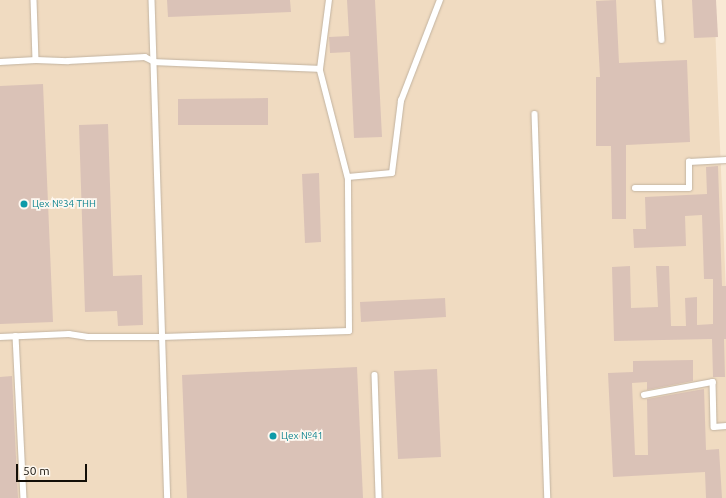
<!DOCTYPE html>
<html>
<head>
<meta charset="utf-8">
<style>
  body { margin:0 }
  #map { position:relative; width:726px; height:498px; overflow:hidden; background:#f9e9d5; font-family:Ubuntu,sans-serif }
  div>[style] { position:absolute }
  .built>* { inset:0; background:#f0dbc1 }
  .building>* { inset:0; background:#dac2b7 }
  .roads { filter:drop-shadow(0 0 1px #c2b3a0) drop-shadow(0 0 1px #c2b3a0) }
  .lane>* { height:5.5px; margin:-2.75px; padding:0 2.75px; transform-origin:2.75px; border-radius:2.75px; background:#fff }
  .dots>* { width:11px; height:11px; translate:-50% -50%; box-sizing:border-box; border:2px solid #fef8f0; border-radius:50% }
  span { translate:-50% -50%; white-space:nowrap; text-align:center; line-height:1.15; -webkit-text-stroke:3.5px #fef8f0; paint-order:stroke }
  .culture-label { font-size:10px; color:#0d838f }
  .left { translate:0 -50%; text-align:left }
  .scale { position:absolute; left:16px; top:464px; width:71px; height:18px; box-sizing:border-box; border:2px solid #130e07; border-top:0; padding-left:5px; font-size:12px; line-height:14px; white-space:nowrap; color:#130e07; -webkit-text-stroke:3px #fef8f0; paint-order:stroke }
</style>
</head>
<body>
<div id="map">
  <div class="built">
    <div style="clip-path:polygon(0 0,714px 0,726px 293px,726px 498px,0 498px)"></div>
  </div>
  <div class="building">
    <div style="clip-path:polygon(167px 0,290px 0,291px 12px,168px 17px)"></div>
    <div style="clip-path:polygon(347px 0,375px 0,382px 137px,354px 138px,350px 52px,330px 53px,329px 37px,349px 36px)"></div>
    <div style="clip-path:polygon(616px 0,619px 63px,687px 60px,690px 142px,626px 145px,626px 219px,612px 219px,611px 146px,596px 146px,596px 77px,600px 77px,596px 1px)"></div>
    <div style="clip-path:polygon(692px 0,716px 0,718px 37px,694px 38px)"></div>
    <div style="clip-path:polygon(43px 84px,53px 322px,0 324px,0 86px)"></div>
    <div style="clip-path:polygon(268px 98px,268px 125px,178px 125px,178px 99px)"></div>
    <div style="clip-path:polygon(108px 124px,113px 276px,142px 275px,143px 325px,118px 326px,117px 311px,85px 312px,79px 125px)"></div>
    <div style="clip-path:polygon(718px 166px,722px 286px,726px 286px,726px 339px,724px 339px,725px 377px,713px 377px,712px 339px,614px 341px,612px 267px,630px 266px,631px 308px,658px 307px,656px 266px,669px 266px,671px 326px,686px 326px,685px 298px,697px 297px,697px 325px,713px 324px,713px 279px,704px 279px,702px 215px,685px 216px,686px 246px,634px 248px,633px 229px,646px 229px,645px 197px,707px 194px,706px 167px)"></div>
    <div style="clip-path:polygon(319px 173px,321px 242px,305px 243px,302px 174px)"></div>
    <div style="clip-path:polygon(445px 298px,446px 317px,361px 322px,360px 302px)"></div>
    <div style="clip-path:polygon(693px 360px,693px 381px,647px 390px,647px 382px,632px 383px,635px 455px,648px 455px,647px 399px,704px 389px,706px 450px,719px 449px,722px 498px,706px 498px,705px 472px,613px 477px,608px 373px,633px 372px,633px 361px)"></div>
    <div style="clip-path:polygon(357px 367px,363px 498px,187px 498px,182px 375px)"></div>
    <div style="clip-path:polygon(437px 369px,441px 457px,398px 459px,394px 371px)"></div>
    <div style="clip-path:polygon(12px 376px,18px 498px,0 498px,0 377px)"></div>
  </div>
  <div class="roads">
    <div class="lane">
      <div style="left:34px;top:0;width:60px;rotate:88.1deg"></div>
      <div style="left:152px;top:0;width:498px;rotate:88.2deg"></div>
      <div style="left:659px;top:0;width:40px;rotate:85.7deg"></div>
      <div style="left:0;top:62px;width:36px;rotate:-3deg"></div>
      <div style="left:36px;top:60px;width:32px;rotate:2deg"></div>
      <div style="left:68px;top:61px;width:77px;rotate:-3deg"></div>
      <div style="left:145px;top:57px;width:11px;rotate:27deg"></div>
      <div style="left:155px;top:62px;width:165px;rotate:2.4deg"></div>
      <div style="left:320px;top:69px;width:70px;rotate:-82.6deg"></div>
      <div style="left:320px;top:69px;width:112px;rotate:75.5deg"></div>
      <div style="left:535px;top:114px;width:384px;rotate:88.1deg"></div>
      <div style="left:635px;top:188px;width:54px"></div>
      <div style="left:689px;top:188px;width:26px;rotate:-90deg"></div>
      <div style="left:689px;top:162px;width:37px;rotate:-3deg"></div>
      <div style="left:16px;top:336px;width:162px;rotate:87.2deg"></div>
      <div style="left:0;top:337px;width:69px;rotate:-2.5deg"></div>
      <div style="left:69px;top:334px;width:19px;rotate:9deg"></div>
      <div style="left:88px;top:337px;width:74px"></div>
      <div style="left:162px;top:337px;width:187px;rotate:-1.8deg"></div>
      <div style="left:349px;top:331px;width:154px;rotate:-90.4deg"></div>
      <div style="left:348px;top:177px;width:44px;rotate:-5.2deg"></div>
      <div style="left:392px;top:173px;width:73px;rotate:-82.9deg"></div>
      <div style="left:401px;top:101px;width:108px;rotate:-68.9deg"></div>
      <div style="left:375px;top:375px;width:123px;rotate:88.1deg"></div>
      <div style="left:644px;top:395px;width:70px;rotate:-10.7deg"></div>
      <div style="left:713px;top:382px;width:45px;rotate:88.7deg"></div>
      <div style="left:714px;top:427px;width:12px;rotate:-5deg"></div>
    </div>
  </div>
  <div class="dots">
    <div style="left:24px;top:204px;background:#0f9aa8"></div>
    <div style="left:273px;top:436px;background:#0f9aa8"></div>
  </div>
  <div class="culture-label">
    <span class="left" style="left:32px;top:204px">Цех №34 ТНН</span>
    <span class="left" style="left:281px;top:436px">Цех №41</span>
  </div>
  <div class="scale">50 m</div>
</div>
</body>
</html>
